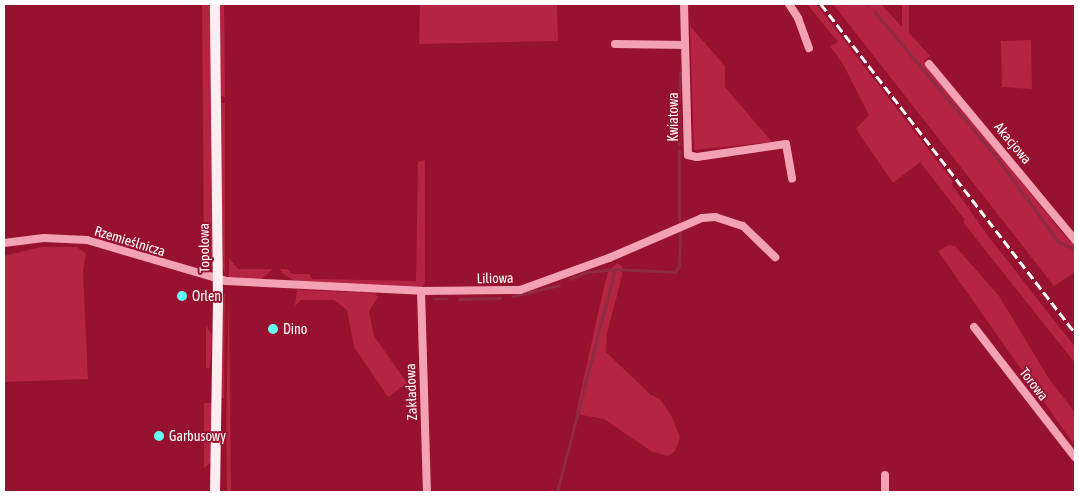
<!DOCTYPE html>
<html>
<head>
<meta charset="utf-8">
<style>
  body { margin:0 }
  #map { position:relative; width:1079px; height:496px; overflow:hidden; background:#97122e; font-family:"Asap Condensed",sans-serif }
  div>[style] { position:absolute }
  .green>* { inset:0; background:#b62444 }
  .stream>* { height:2.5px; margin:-1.25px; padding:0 1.25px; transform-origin:1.25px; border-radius:1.25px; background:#8e2c40 }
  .minor>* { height:8px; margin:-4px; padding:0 4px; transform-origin:4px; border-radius:4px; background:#f3a2b4 }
  .major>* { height:10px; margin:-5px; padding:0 5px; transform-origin:5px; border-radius:5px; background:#ffeef1 }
  .rail>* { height:2.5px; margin-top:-1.25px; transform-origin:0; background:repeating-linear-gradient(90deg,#fff 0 9px,transparent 0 13px) }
  .dots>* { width:14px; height:14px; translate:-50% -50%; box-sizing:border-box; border:2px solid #97122e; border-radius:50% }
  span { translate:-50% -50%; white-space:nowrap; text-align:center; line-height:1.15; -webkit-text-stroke:4px #97122e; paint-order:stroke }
  .street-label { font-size:14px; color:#fff }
  .poi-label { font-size:14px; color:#fff }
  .left { translate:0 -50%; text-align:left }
  .frame { position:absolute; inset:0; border:5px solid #fff; pointer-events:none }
</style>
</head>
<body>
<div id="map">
  <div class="green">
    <div style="clip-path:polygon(202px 4px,212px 4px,212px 261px,204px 264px)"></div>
    <div style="clip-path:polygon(219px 4px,224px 4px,225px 97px,221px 96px)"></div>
    <div style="clip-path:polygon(420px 4px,557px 4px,558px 41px,419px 44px)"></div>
    <div style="clip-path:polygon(807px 4px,816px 4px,952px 180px,952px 185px,988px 236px,1075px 347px,1075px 363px,963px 222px,965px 220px,920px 162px,893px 183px,856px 129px,869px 115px,843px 64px,830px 46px,838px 42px)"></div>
    <div style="clip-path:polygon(833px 4px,881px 4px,902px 27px,902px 4px,909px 4px,909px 33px,930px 56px,924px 61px,1069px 241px,1075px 244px,1075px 272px,1054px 286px)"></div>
    <div style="clip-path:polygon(690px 26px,725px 66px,725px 87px,772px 142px,694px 150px)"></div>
    <div style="clip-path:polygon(1031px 40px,1032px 89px,1002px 87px,1001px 41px)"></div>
    <div style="clip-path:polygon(220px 103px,225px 103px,225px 274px,223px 267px)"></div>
    <div style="clip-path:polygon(425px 160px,425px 281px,423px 287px,297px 282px,282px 273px,280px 269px,287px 269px,292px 274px,309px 274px,312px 279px,416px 281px,418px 162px)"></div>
    <div style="clip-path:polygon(949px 245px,955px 246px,999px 296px,1049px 379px,1071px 407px,1075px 414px,1075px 446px,938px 251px)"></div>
    <div style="clip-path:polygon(41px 247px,77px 247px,86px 254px,83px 272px,88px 379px,4px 382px,4px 256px)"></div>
    <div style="clip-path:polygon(229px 258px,238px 269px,273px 269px,261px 279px,234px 279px,229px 277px)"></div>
    <div style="clip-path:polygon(617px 263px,622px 266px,622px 276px,607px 333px,606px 352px,651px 395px,660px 399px,672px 417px,680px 438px,675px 451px,668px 456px,651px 451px,604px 419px,576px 414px,603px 291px,608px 272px)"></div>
    <div style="clip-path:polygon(229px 287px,231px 492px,227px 492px,226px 427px)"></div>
    <div style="clip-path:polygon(297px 290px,375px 293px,378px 297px,369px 311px,374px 336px,407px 383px,388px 397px,354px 347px,347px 310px,334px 300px,301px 300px,295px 306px)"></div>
    <div style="clip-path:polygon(225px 293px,224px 398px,220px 398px,223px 297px)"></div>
    <div style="clip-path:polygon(206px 325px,212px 336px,210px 368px,206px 368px)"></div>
    <div style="clip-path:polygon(204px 403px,212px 403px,211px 462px,204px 468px)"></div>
  </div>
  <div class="stream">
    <div style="left:867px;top:4px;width:2px;rotate:27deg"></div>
    <div style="left:875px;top:12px;width:187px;rotate:50deg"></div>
    <div style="left:995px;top:155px;width:108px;rotate:53.7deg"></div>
    <div style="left:1059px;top:242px;width:17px;rotate:24deg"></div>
    <div style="left:679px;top:102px;width:29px;rotate:-88deg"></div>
    <div style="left:679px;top:109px;width:35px;rotate:90deg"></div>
    <div style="left:679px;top:220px;width:69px;rotate:-90deg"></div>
    <div style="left:570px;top:279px;width:18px;rotate:-22deg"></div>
    <div style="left:587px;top:272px;width:28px;rotate:-6deg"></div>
    <div style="left:513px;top:296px;width:47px;rotate:-13.4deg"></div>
    <div style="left:434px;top:299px;width:13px"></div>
    <div style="left:459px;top:299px;width:41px;rotate:-1.4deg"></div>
    <div style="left:557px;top:492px;width:230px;rotate:-75.4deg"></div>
    <div style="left:615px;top:269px;width:60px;rotate:2.9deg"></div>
    <div style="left:675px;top:272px;width:7px;rotate:-56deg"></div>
    <div style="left:679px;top:266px;width:33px;rotate:-88deg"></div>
  </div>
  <div class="minor">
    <div style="left:684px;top:4px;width:151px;rotate:88.5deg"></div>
    <div style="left:688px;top:155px;width:9px;rotate:13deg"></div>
    <div style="left:697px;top:157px;width:90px;rotate:-8.3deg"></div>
    <div style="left:786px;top:144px;width:35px;rotate:80deg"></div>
    <div style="left:789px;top:4px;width:17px;rotate:57deg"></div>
    <div style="left:798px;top:18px;width:32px;rotate:70deg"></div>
    <div style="left:615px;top:44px;width:70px;rotate:0.8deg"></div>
    <div style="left:929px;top:64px;width:229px;rotate:50.3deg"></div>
    <div style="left:4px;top:243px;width:40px;rotate:-7.1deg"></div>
    <div style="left:44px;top:238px;width:43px;rotate:2.7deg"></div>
    <div style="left:87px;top:240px;width:145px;rotate:16.4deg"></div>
    <div style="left:226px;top:281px;width:195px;rotate:2.9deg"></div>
    <div style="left:421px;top:291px;width:99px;rotate:-0.6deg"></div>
    <div style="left:520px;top:290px;width:95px;rotate:-19.8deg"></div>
    <div style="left:609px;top:258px;width:101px;rotate:-23.3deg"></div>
    <div style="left:702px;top:218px;width:13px;rotate:-4deg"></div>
    <div style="left:715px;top:217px;width:29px;rotate:18deg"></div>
    <div style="left:743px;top:226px;width:45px;rotate:44.1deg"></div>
    <div style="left:421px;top:291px;width:201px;rotate:88.3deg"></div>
    <div style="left:974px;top:327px;width:165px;rotate:52.2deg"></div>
    <div style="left:885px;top:492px;width:17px;rotate:-90deg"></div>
  </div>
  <div class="major">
    <div style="left:215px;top:492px;width:191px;rotate:-89.1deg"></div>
    <div style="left:218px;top:301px;width:297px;rotate:-90.6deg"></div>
  </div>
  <div class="rail">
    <div style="left:821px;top:4px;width:416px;rotate:52.3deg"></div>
  </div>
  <div class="dots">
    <div style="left:182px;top:296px;background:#64fff5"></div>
    <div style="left:273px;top:329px;background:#64fff5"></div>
    <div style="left:159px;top:436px;background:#64fff5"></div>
  </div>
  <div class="street-label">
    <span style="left:673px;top:117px;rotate:-90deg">Kwiatowa</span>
    <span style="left:1013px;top:143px;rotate:50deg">Akacjowa</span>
    <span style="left:130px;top:241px;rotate:17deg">Rzemieślnicza</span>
    <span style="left:204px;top:248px;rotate:-91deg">Topolowa</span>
    <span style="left:495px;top:278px;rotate:-1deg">Liliowa</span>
    <span style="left:1034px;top:384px;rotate:52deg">Torowa</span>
    <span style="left:411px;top:392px;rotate:-92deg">Zakładowa</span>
  </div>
  <div class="poi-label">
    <span class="left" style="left:192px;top:296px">Orlen</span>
    <span class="left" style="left:283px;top:329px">Dino</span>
    <span class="left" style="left:169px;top:436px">Garbusowy</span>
  </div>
  <div class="frame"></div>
</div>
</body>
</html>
